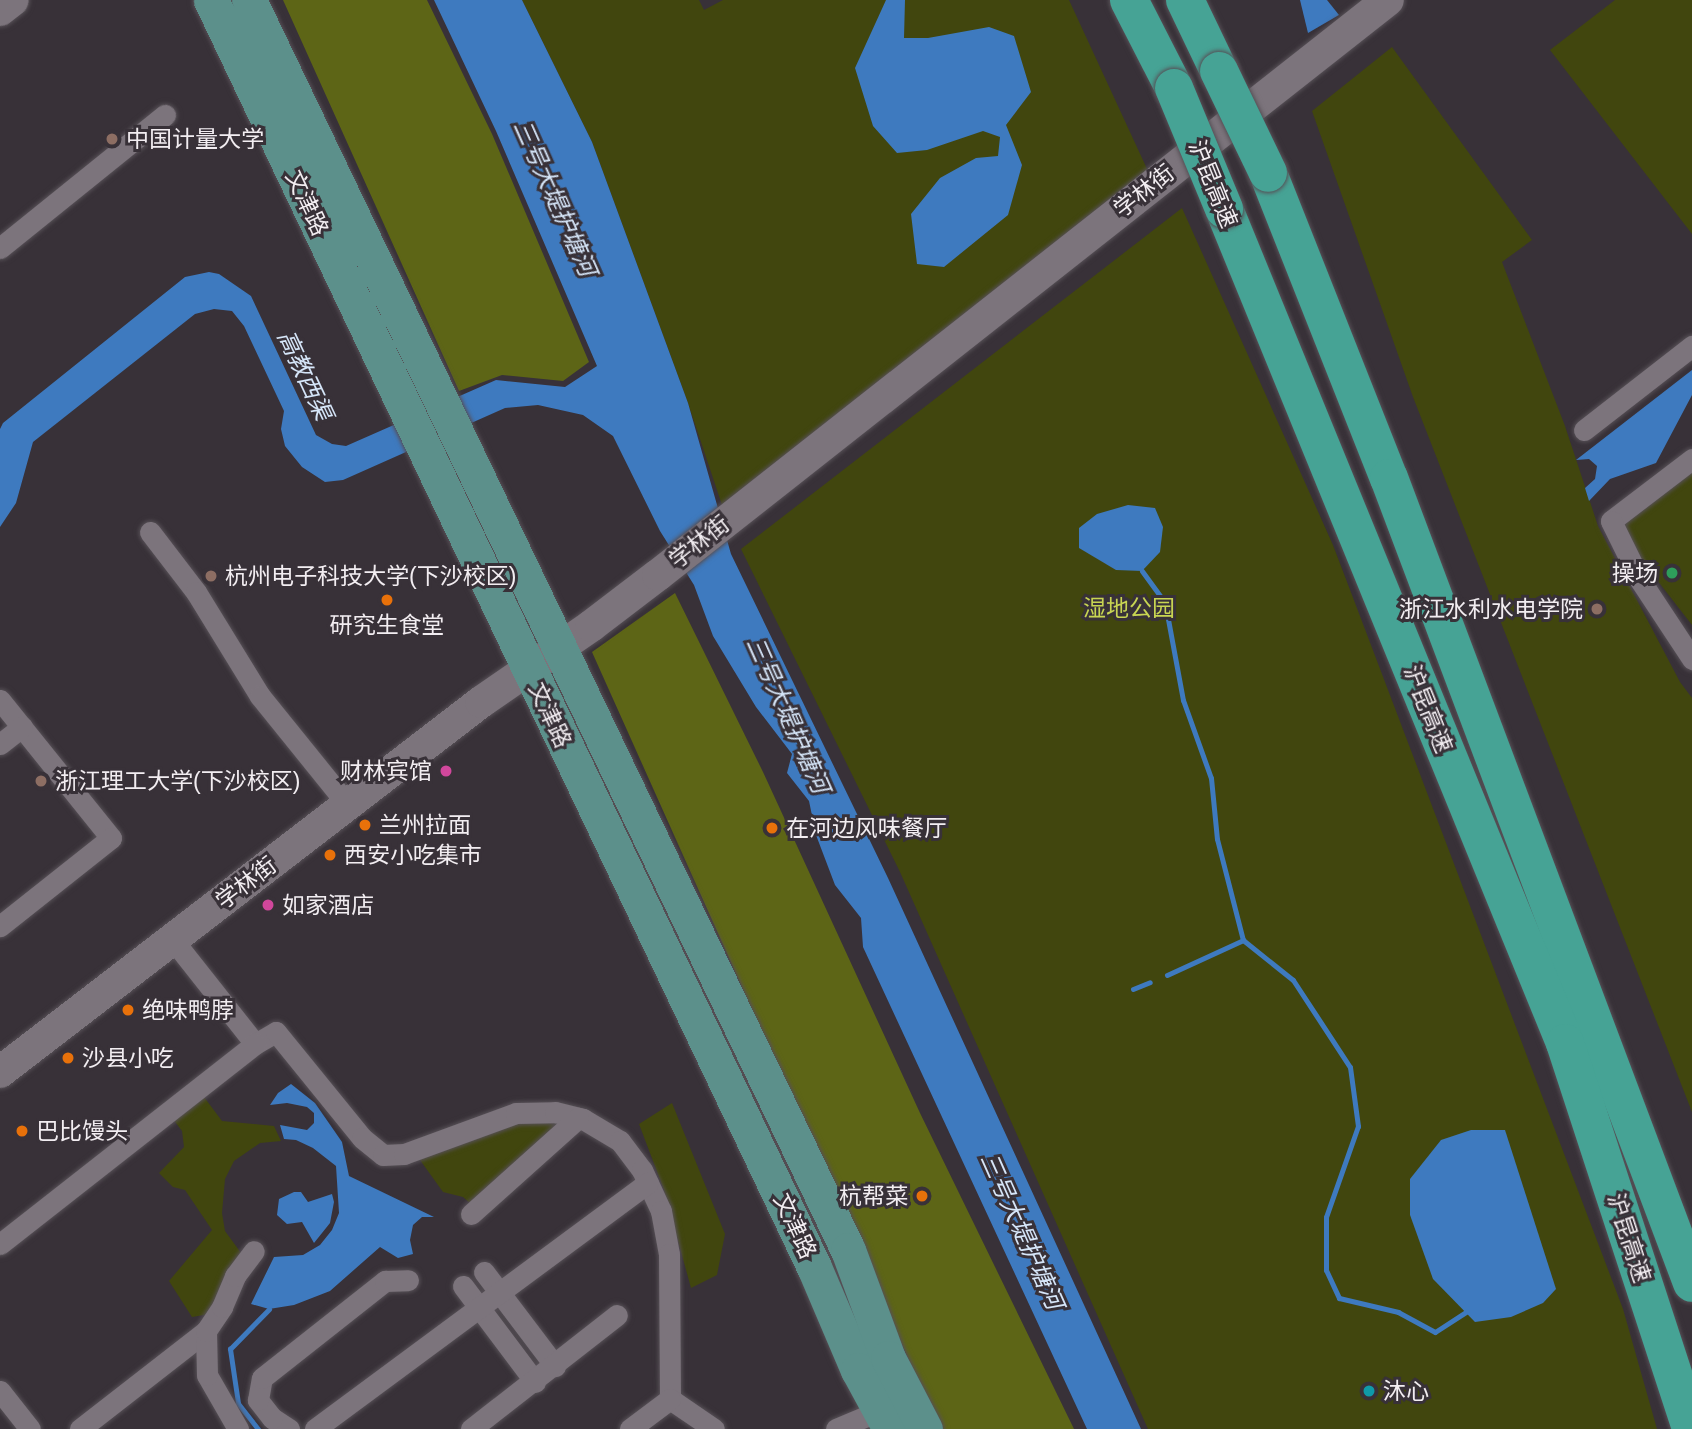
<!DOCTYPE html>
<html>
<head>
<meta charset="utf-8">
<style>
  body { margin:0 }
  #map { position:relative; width:1692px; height:1429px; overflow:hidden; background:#383138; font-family:Arial,"Noto Sans SC",sans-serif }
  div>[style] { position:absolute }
  .green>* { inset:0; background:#41460e }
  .forest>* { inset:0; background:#5d6516 }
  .water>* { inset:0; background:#3e7abf }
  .stream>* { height:5px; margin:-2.5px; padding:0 2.5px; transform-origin:2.5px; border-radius:2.5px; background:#3e7abf }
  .roads { filter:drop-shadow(0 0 2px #565056) drop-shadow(0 0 2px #565056) }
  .street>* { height:21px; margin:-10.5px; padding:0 10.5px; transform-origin:10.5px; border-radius:10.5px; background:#7c747c }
  .secondary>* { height:32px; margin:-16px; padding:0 16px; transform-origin:16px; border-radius:16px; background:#7c747c }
  .primary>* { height:35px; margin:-17.5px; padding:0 17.5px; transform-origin:17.5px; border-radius:17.5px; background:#5c908b }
  .highway>* { height:38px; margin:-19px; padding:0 19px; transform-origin:19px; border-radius:19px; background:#46a395 }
  .bridges { filter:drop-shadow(0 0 2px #565056) drop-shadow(0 0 2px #565056) }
  .highway-bridge>* { height:38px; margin:-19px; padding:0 19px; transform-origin:19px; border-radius:19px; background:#46a395 }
  .dots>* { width:19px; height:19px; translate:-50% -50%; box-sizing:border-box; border:4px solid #383138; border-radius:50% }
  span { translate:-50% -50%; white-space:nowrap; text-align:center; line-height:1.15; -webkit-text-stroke:6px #383138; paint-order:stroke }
  .poi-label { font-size:23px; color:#f2edf1 }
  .left { translate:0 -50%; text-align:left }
  .right { translate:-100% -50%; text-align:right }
  .street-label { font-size:23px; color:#f2edf1 }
  .park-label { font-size:23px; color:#c8d552 }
  .water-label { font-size:24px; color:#d6e6f9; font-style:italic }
</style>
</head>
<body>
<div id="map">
  <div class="green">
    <div style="clip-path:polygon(522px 0,699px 0,704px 10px,723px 0,1069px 0,1154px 184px,727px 520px,688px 403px,592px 142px)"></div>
    <div style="clip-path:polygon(1615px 0,1692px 0,1692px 234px,1550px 50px)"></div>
    <div style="clip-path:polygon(1392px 47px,1532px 240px,1502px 262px,1565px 426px,1598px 526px,1680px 682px,1692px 698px,1692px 1112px,1413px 397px,1312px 111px)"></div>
    <div style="clip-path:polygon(1182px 208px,1333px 545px,1623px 1309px,1657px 1429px,1148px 1429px,900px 872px,741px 549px)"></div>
    <div style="clip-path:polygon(1692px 459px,1692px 625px,1611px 521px)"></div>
    <div style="clip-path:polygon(204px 1097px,222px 1121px,274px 1126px,281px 1141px,260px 1143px,234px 1161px,225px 1179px,222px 1213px,225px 1231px,244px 1257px,210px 1314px,192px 1317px,169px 1281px,212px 1230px,185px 1190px,173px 1187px,159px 1173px,184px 1147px,182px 1131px,173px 1119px)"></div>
    <div style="clip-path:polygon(672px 1103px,725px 1234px,717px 1275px,691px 1288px,664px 1190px,639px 1124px)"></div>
    <div style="clip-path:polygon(513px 1123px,562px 1123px,471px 1204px,463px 1197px,443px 1192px,420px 1160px,466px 1139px)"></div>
  </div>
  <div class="forest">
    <div style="clip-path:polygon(283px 0,427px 0,492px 134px,589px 362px,563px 381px,502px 375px,459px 391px)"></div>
    <div style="clip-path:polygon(675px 593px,763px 772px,920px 1113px,1074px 1429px,940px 1429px,592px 652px)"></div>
  </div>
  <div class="water">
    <div style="clip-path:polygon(434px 0,522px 0,592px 142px,688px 403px,731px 554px,888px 878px,1141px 1429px,1087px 1429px,863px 947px,861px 918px,835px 885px,816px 835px,809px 801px,787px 773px,792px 754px,756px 707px,713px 636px,694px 585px,660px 531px,613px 436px,583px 415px,538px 405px,505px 408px,343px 480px,325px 482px,302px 467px,285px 446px,281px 429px,284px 411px,244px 326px,232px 311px,214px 309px,195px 314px,33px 442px,16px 503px,0 527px,0 429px,3px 423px,185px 277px,209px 272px,219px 274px,251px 296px,316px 435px,332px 444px,346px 446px,496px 380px,565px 387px,597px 366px,496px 131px)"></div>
    <div style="clip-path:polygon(886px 0,905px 0,904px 38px,928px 38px,989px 27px,1014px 36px,1031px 92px,1006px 125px,1022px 165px,1008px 215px,944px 267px,917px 264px,911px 214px,940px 178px,976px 158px,998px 156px,1000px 137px,983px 131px,927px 150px,897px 153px,873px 126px,855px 68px)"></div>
    <div style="clip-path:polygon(1300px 0,1327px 0,1339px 15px,1308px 33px)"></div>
    <div style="clip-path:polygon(1692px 370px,1692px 395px,1656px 463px,1610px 479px,1589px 501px,1585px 488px,1595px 479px,1597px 466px,1589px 459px,1576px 460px)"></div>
    <div style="clip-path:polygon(1128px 505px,1155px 508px,1163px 527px,1160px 552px,1142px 571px,1116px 570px,1079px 548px,1079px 528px,1097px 514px)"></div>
    <div style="clip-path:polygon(291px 1084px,315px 1103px,342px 1142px,349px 1176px,434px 1217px,422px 1217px,413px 1225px,410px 1240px,413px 1254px,398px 1258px,380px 1247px,330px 1291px,294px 1305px,269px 1309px,251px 1304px,274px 1257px,303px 1255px,320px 1245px,332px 1230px,339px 1213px,336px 1166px,313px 1148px,296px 1140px,284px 1139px,280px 1125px,307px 1130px,314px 1123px,314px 1113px,307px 1107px,287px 1103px,270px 1105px,278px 1093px)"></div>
    <div style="clip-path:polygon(1471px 1130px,1505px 1130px,1556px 1289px,1543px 1303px,1511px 1317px,1475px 1322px,1433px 1279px,1410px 1215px,1410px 1179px,1441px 1140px)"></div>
    <div style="clip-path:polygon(294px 1192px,301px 1192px,308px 1202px,332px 1194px,334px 1202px,330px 1223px,314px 1243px,302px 1222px,287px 1224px,277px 1215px,279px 1199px)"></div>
  </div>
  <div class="stream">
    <div style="left:1142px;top:571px;width:39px;rotate:54deg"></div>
    <div style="left:1165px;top:603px;width:99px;rotate:79.5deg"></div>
    <div style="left:1183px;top:700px;width:83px;rotate:70.3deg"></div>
    <div style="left:1211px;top:778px;width:61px;rotate:84.4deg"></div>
    <div style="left:1217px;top:839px;width:104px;rotate:75.6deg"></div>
    <div style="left:1243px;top:940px;width:64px;rotate:38.7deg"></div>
    <div style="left:1293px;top:980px;width:104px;rotate:56.8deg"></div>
    <div style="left:1350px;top:1067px;width:60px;rotate:82.3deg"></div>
    <div style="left:1358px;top:1126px;width:96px;rotate:109.4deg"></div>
    <div style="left:1326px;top:1217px;width:53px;rotate:90deg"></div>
    <div style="left:1326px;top:1270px;width:31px;rotate:65deg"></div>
    <div style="left:1339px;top:1298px;width:61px;rotate:13.3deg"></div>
    <div style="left:1398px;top:1312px;width:42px;rotate:28.4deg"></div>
    <div style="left:1435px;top:1332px;width:37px;rotate:-33deg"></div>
    <div style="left:1167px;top:975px;width:84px;rotate:-24.7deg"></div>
    <div style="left:1133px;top:989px;width:18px;rotate:-22deg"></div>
    <div style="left:258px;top:1429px;width:33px;rotate:-128deg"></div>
    <div style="left:238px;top:1403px;width:55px;rotate:-98.4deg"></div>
    <div style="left:230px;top:1349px;width:56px;rotate:-45.7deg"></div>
  </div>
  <div class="roads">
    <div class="street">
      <div style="left:0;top:248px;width:212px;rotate:-38.9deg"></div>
      <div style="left:1584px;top:430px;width:137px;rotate:-37.9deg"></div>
      <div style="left:1692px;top:459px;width:102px;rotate:142.6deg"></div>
      <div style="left:1611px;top:521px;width:66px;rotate:63.8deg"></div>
      <div style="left:1640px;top:580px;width:95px;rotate:56.6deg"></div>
      <div style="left:150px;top:532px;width:76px;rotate:52.5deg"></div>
      <div style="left:196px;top:592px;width:122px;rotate:58.4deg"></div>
      <div style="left:260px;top:696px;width:140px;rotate:51.1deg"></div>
      <div style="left:0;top:700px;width:177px;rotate:51.2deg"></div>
      <div style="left:111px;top:838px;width:142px;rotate:141.6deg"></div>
      <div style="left:0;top:744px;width:28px;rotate:-38deg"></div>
      <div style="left:173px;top:940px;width:132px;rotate:51.7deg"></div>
      <div style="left:255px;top:1044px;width:24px;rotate:-30deg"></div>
      <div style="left:276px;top:1032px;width:136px;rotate:50.9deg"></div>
      <div style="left:362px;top:1138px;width:27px;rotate:39deg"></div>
      <div style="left:383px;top:1155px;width:21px;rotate:-3deg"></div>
      <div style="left:404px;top:1154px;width:119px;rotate:-20.1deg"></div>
      <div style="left:516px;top:1113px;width:39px;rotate:-1deg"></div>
      <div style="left:555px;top:1112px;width:29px;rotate:14deg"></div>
      <div style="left:583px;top:1119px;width:43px;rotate:30.7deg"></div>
      <div style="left:620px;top:1141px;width:36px;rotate:53deg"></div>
      <div style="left:642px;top:1170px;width:45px;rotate:65.1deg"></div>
      <div style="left:661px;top:1211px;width:44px;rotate:79.5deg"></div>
      <div style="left:669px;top:1254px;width:145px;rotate:89.6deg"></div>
      <div style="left:670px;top:1399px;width:53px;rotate:34.3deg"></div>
      <div style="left:471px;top:1214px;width:144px;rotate:-41.9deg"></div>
      <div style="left:0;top:1244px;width:324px;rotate:-38.1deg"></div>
      <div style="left:484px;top:1272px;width:118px;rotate:52.9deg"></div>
      <div style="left:463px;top:1286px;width:120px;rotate:53.1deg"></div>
      <div style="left:0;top:1391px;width:48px;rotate:51.7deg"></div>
      <div style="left:80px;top:1429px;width:160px;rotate:-37.9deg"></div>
      <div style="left:238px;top:1429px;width:62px;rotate:-119.9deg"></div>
      <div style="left:207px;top:1375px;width:44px;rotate:-91.3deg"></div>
      <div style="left:206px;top:1331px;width:29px;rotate:-56deg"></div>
      <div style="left:222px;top:1307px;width:34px;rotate:-67deg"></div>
      <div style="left:235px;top:1276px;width:31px;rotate:-53deg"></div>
      <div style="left:289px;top:1429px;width:20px;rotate:-147deg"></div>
      <div style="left:272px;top:1418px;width:23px;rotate:-128deg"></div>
      <div style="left:258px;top:1400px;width:22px;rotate:-80deg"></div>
      <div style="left:262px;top:1378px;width:157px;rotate:-38.3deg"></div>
      <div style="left:385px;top:1281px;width:23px;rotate:-2deg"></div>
      <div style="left:315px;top:1429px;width:414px;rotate:-36.5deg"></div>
      <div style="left:471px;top:1429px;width:185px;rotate:-38deg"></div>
      <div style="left:630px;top:1429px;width:50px;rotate:-36.9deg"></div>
      <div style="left:836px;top:1429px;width:49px;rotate:-22.9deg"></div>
    </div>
    <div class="secondary">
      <div style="left:0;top:10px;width:16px;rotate:-38deg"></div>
      <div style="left:0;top:1072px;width:607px;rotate:-37.57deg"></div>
      <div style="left:481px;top:702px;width:134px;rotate:-34.6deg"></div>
      <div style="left:591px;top:626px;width:84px;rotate:-37.3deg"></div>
      <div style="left:658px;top:575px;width:929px;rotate:-38.23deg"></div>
    </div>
    <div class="primary">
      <div style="left:211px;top:0;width:1403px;rotate:64.55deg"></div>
      <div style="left:814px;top:1267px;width:112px;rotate:66.9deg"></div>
      <div style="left:858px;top:1370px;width:67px;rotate:61.5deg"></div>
      <div style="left:249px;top:0;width:1386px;rotate:64.4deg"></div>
      <div style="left:848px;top:1250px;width:115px;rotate:69.7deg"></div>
      <div style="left:888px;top:1358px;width:80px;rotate:62.5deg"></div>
    </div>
    <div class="highway">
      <div style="left:1129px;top:0;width:99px;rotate:62.9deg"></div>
      <div style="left:1185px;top:0;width:79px;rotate:64.4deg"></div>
      <div style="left:1268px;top:173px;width:328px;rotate:68.4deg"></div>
      <div style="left:1389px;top:478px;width:860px;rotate:69.37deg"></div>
      <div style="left:1224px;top:209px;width:901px;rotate:67.76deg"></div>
      <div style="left:1565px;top:1043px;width:406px;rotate:71.9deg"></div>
    </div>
  </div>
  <div class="bridges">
    <div class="highway-bridge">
      <div style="left:1219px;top:71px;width:113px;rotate:64.3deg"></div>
      <div style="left:1174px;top:88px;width:131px;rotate:67.5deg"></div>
    </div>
  </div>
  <div class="dots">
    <div style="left:112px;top:139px;background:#8d6e63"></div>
    <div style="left:1672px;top:573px;background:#2e9e5b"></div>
    <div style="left:211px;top:576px;background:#8d6e63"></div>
    <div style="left:387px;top:600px;background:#e8710a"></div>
    <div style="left:1597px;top:609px;background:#8d6e63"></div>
    <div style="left:446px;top:771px;background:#d1479c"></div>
    <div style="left:41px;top:781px;background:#8d6e63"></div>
    <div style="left:365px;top:825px;background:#e8710a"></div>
    <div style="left:772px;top:828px;background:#e8710a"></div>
    <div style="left:330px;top:855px;background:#e8710a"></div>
    <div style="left:268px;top:905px;background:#d1479c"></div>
    <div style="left:128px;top:1010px;background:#e8710a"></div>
    <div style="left:68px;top:1058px;background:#e8710a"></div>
    <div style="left:22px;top:1131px;background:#e8710a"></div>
    <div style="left:922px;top:1196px;background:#e8710a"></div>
    <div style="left:1369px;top:1391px;background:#0f9aa8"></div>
  </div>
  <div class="poi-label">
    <span class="left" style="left:126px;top:139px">中国计量大学</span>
    <span class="right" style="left:1658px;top:573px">操场</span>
    <span class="left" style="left:225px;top:576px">杭州电子科技大学(下沙校区)</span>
    <span class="right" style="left:1583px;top:609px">浙江水利水电学院</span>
    <span style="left:387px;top:625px">研究生食堂</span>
    <span class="right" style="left:432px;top:771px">财林宾馆</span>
    <span class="left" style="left:55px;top:781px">浙江理工大学(下沙校区)</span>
    <span class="left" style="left:379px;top:825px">兰州拉面</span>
    <span class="left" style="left:786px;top:828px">在河边风味餐厅</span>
    <span class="left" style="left:344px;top:855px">西安小吃集市</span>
    <span class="left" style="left:282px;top:905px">如家酒店</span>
    <span class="left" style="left:142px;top:1010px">绝味鸭脖</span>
    <span class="left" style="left:82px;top:1058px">沙县小吃</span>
    <span class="left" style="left:36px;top:1131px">巴比馒头</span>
    <span class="right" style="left:908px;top:1196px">杭帮菜</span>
    <span class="left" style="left:1383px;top:1391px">沐心</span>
  </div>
  <div class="street-label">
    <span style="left:1213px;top:184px;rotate:68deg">沪昆高速</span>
    <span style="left:1144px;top:191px;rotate:-38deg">学林街</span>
    <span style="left:307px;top:203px;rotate:65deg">文津路</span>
    <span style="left:699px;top:542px;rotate:-38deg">学林街</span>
    <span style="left:1428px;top:709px;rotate:68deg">沪昆高速</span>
    <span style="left:550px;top:715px;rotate:65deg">文津路</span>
    <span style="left:246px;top:883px;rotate:-37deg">学林街</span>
    <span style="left:795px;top:1226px;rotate:65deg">文津路</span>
    <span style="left:1629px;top:1238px;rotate:72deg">沪昆高速</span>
  </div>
  <div class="park-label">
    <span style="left:1129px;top:608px">湿地公园</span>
  </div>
  <div class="water-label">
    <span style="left:555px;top:198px;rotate:66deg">三号大堤护塘河</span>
    <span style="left:305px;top:375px;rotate:65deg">高教西渠</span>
    <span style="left:788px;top:715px;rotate:66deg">三号大堤护塘河</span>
    <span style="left:1022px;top:1231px;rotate:66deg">三号大堤护塘河</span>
  </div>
</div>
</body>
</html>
